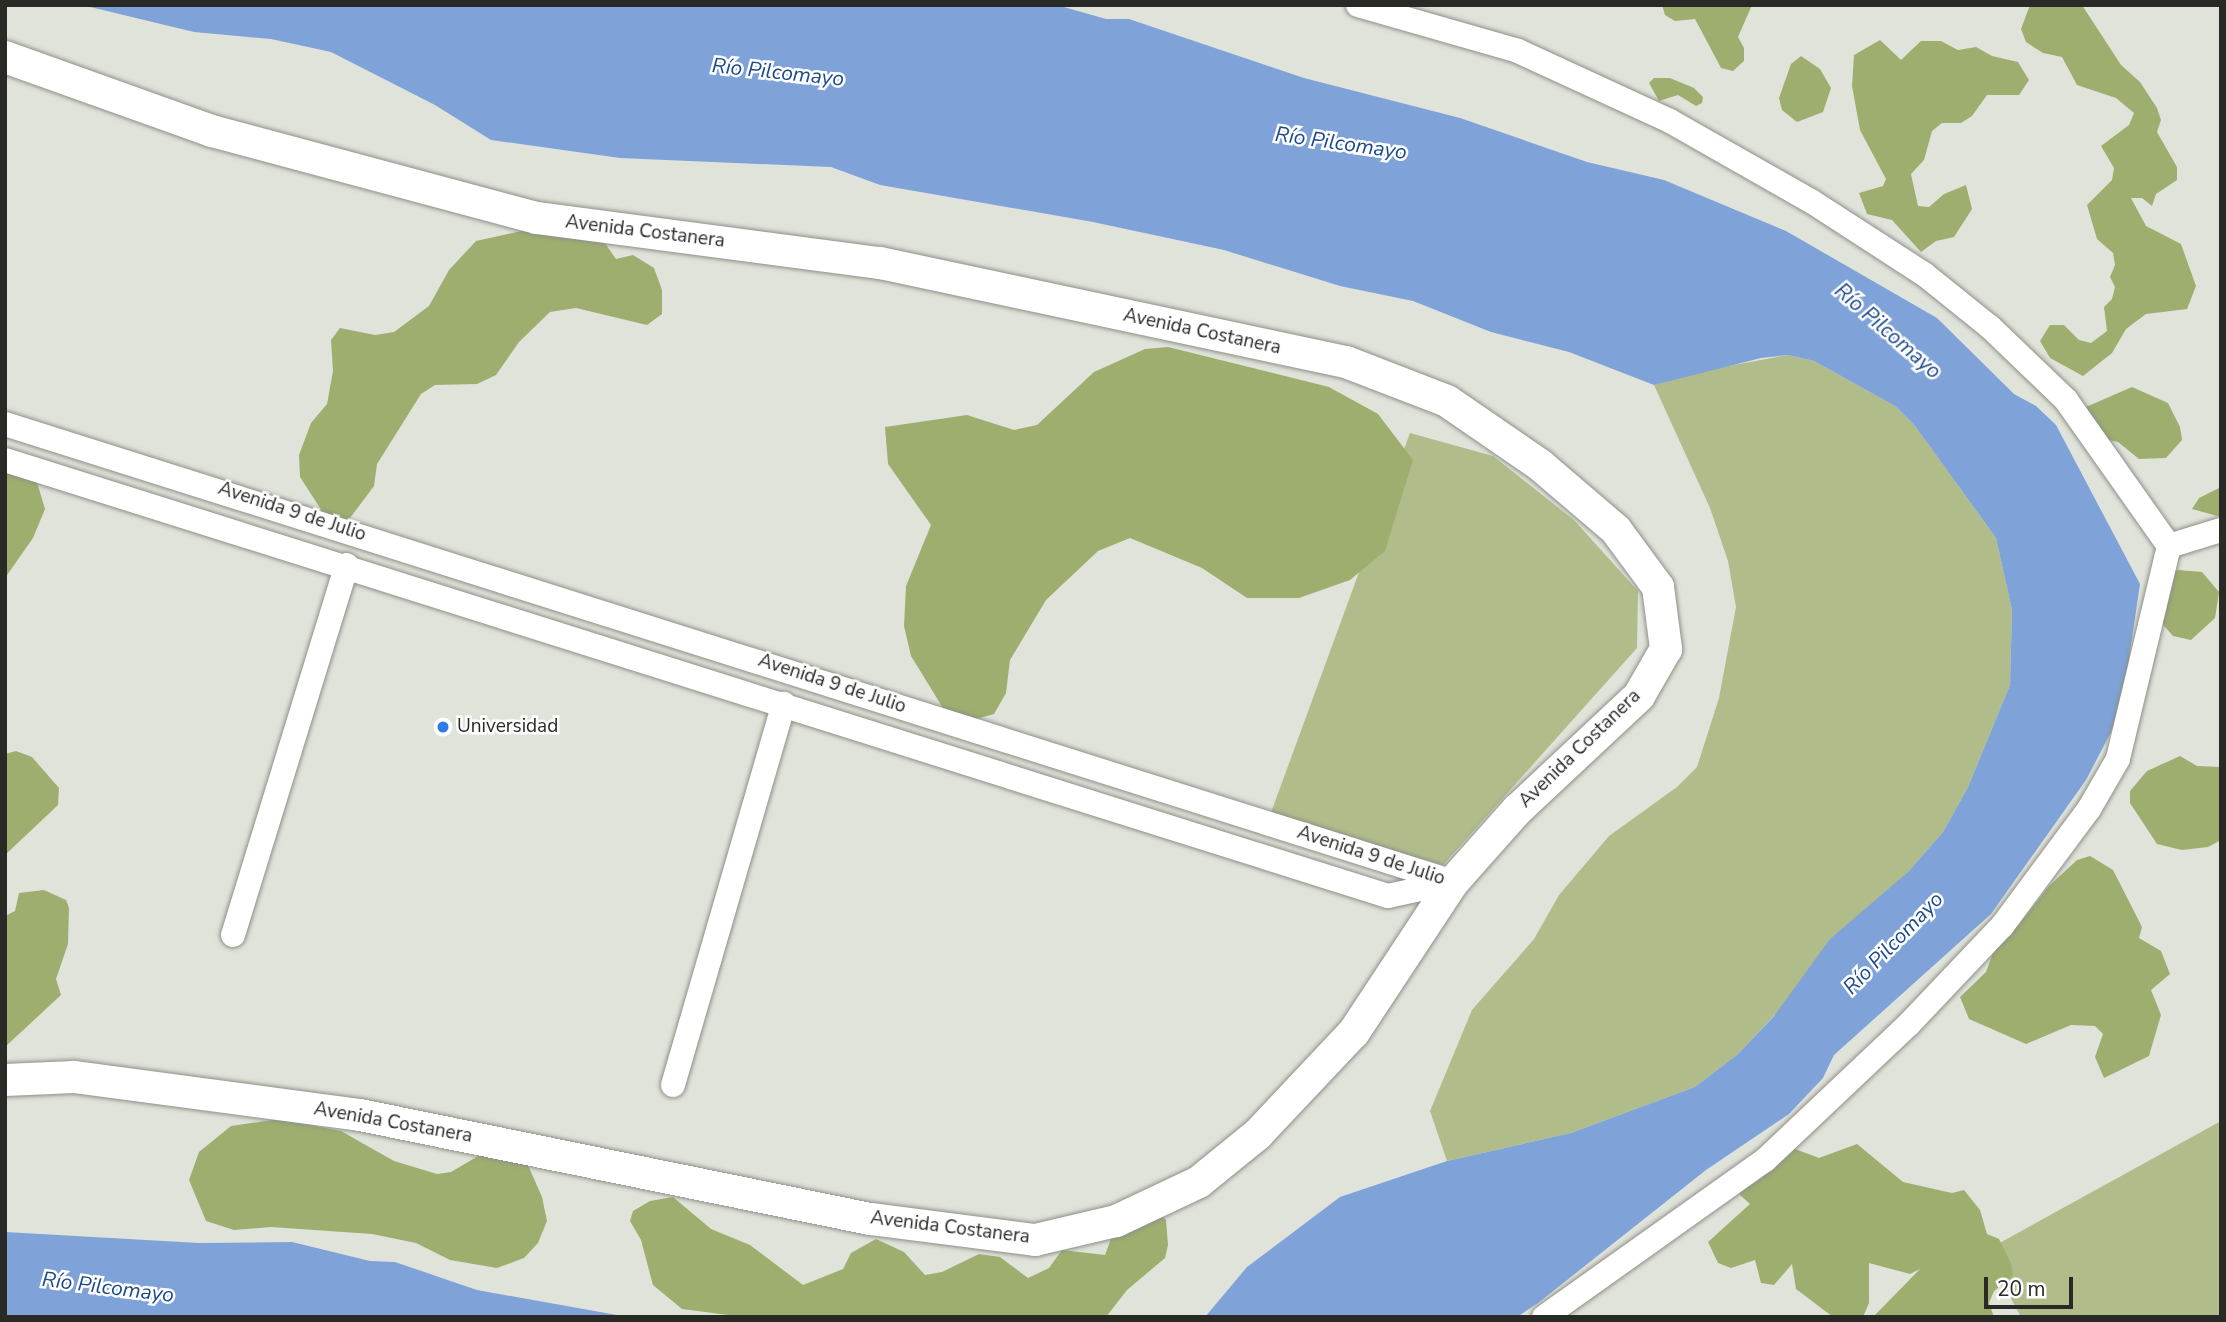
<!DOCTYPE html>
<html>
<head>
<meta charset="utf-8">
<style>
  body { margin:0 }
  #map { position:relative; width:2226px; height:1322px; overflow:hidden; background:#e0e3da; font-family:"Nunito Sans",sans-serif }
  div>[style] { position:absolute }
  .green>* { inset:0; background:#b0bd8b }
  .forest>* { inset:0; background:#9eae6f }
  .water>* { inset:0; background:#7fa3d8 }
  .roads { filter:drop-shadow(0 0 2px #8d9088) drop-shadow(0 0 2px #8d9088) }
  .minor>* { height:24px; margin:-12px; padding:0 12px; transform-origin:12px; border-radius:12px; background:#fff }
  .tertiary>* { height:32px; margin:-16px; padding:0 16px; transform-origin:16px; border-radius:16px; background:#fff }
  .dots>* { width:19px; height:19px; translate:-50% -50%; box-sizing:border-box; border:4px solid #fff; border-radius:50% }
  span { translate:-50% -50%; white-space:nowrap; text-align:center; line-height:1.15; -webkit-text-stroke:5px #fff; paint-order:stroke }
  .street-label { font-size:19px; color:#292a26 }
  .poi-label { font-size:19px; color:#292a26 }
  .left { translate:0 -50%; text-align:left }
  .water-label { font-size:21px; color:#1d4a8a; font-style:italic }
  .frame { position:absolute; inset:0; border:7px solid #292a26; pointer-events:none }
  .scale { position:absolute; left:1984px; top:1277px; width:89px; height:32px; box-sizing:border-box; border:4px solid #292a26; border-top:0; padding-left:9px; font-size:21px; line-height:24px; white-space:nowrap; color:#292a26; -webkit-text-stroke:5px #fff; paint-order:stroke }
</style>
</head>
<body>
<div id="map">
  <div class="green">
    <div style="clip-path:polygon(1788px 355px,1814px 361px,1895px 406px,1915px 426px,1996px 538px,2012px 610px,2010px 685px,1968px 787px,1943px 832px,1908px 872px,1738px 1054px,1695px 1087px,1571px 1133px,1447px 1161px,1430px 1111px,1472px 1010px,1534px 939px,1559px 895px,1609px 836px,1677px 787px,1697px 767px,1719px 698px,1736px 607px,1728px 561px,1710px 508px,1654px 385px,1712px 369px)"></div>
    <div style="clip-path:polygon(1410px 433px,1493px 456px,1574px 520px,1638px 591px,1637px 648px,1443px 865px,1269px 818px)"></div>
    <div style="clip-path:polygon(2221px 1121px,2221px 1317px,2021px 1317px,1985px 1251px)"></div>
  </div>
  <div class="forest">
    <div style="clip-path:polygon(1662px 5px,1752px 5px,1738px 37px,1744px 48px,1744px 61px,1733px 71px,1721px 68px,1695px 19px,1675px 21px,1665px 15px)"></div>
    <div style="clip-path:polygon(2030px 5px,2082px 5px,2121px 65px,2140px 82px,2157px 108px,2161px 120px,2157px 132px,2177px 167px,2177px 180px,2156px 194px,2152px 206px,2142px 198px,2131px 198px,2146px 226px,2181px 244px,2196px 286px,2187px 309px,2146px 314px,2126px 329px,2112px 353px,2083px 376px,2050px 358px,2040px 341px,2050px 325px,2064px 325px,2079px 340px,2091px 343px,2107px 331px,2104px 307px,2112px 299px,2115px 287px,2110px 277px,2115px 265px,2113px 253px,2097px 239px,2087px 205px,2112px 180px,2114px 168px,2101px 146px,2129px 125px,2134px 113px,2116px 98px,2077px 85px,2062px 57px,2043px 53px,2026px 42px,2021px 29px)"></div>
    <div style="clip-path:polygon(1880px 40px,1901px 60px,1921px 41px,1941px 41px,1958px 50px,1976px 47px,1992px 56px,2018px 62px,2029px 80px,2019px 95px,1987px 95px,1972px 116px,1961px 123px,1942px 123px,1932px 131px,1924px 160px,1911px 174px,1918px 206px,1929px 207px,1944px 194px,1966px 185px,1972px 209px,1954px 237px,1936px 241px,1921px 252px,1892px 220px,1867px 214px,1859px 193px,1883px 186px,1886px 179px,1860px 130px,1852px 86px,1854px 55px)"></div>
    <div style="clip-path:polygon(1801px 56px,1820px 69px,1831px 88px,1823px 112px,1797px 122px,1782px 110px,1779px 98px,1791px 64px)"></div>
    <div style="clip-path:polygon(1654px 78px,1670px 78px,1694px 88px,1703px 97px,1702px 103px,1696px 106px,1678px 95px,1659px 101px,1649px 83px)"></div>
    <div style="clip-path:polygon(531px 229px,604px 242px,616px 259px,633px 255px,654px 268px,662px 290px,662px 314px,647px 325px,576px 308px,550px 312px,519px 342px,496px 375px,477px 384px,435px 385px,421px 394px,377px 464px,374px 486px,347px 522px,329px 522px,300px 477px,299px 455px,311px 423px,327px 404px,333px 371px,331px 340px,340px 328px,375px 335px,394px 332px,429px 306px,449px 270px,476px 241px)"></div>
    <div style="clip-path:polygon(1168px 347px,1329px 387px,1378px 414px,1413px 460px,1385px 551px,1350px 580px,1299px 598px,1247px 598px,1202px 568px,1130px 538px,1098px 551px,1046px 600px,1010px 660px,1006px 693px,994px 714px,973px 720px,946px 713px,911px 656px,904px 626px,906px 586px,931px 525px,888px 464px,885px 427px,967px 415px,1014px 430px,1037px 425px,1094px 372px,1145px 349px)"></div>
    <div style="clip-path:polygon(2132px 387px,2168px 403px,2180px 427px,2182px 440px,2166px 458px,2139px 459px,2118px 442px,2099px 438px,2079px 410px)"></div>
    <div style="clip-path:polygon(5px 457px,33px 469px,45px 509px,33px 538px,5px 578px)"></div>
    <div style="clip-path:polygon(2221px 487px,2221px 517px,2192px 509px,2199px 498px)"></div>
    <div style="clip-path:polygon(2178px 570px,2202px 572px,2219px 592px,2215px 618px,2191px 640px,2173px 636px,2159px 620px,2172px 573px)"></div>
    <div style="clip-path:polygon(16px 751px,32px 757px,59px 788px,58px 805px,5px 855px,5px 754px)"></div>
    <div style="clip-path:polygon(2180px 756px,2197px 766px,2221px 767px,2221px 840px,2208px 847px,2182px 850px,2157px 844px,2130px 803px,2130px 791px,2147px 771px)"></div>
    <div style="clip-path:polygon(2090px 856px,2113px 870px,2142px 927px,2139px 938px,2161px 951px,2170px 974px,2151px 990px,2161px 1015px,2149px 1056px,2104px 1078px,2095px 1057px,2103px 1034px,2095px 1026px,2071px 1025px,2026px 1044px,1969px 1019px,1960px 997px,1986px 972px,1998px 939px,2018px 926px,2049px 886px,2077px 860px)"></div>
    <div style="clip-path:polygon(44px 890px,66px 900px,69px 908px,68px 944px,56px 979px,61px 995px,5px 1047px,5px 916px,15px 911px,19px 893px)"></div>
    <div style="clip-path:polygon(279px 1119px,341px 1131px,394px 1161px,437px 1174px,451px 1172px,480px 1155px,527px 1163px,542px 1197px,547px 1221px,538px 1243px,524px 1258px,497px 1268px,450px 1260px,416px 1243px,372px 1234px,271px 1227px,234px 1230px,206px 1221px,189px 1180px,199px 1152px,231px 1126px)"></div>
    <div style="clip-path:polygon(1782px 1144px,1819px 1158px,1857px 1144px,1903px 1182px,1952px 1193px,1964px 1190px,1980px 1210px,1987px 1234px,1999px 1239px,2011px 1263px,2013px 1276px,1994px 1291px,1989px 1303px,1994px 1317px,1873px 1317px,1920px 1269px,1910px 1274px,1869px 1263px,1869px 1303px,1863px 1317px,1833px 1317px,1796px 1289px,1792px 1264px,1774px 1285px,1761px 1283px,1755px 1260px,1731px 1268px,1718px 1263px,1708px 1242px,1750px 1204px,1740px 1195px,1738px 1184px,1746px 1159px,1757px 1150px)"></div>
    <div style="clip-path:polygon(673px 1197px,711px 1229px,750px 1245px,803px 1285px,843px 1269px,851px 1253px,876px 1239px,904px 1252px,925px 1275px,942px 1272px,979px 1254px,1000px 1257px,1028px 1278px,1049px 1268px,1062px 1250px,1105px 1255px,1112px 1236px,1161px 1215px,1166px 1220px,1168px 1245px,1165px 1258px,1127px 1290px,1106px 1317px,743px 1317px,682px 1309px,653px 1285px,641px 1240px,630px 1221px,633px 1211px,650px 1201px)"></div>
  </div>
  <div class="water">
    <div style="clip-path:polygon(82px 5px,1057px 5px,1106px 19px,1129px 19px,1304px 78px,1460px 118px,1587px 162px,1664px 180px,1786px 231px,1937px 318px,2014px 394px,2036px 406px,2056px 425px,2140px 584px,2121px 713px,2086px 780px,1991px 914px,1834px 1055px,1823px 1078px,1789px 1114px,1706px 1170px,1538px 1303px,1517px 1317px,1205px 1317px,1247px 1267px,1340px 1197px,1447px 1161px,1571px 1133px,1695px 1087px,1738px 1054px,1774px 1016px,1830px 939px,1908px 872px,1943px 832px,1968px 787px,2010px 685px,2012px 610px,1996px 538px,1915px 426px,1895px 406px,1814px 361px,1788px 355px,1761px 358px,1654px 385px,1569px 352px,1491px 332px,1413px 301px,1340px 286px,1224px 250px,1093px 222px,880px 185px,831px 167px,620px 158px,491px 140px,435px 105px,331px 52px,271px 39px,194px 32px)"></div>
    <div style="clip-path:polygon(5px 1232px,199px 1243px,292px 1242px,370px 1261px,395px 1262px,477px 1290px,628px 1317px,5px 1317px)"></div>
  </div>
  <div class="roads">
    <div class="minor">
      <div style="left:1358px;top:5px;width:166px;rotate:16deg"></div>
      <div style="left:1518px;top:51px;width:167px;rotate:24.7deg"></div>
      <div style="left:1670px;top:121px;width:162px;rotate:29.6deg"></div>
      <div style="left:1811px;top:201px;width:135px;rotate:32.9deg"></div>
      <div style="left:1924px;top:274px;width:85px;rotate:38.8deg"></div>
      <div style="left:1990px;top:327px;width:105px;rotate:43.8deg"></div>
      <div style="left:2066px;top:400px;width:179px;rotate:54.8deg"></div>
      <div style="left:2169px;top:546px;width:219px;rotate:103.5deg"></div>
      <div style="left:2118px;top:759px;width:58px;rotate:120.1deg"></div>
      <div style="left:2089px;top:809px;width:146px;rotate:126.6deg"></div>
      <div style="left:2002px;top:926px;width:135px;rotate:133.5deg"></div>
      <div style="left:1909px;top:1024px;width:198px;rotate:136.6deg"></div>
      <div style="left:1765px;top:1160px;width:271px;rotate:144.6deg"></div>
      <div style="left:5px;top:424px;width:1519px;rotate:17.55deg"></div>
      <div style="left:5px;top:460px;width:1450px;rotate:17.5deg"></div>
      <div style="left:1388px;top:896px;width:66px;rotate:-12.2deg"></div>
      <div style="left:2169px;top:546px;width:54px;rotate:-17.1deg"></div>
      <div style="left:233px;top:935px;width:387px;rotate:-72.9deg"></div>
      <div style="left:673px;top:1085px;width:397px;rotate:-73.8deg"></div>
    </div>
    <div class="tertiary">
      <div style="left:5px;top:57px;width:220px;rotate:19.7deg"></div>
      <div style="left:212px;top:131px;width:336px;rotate:15deg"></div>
      <div style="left:537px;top:218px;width:346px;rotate:7.5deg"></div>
      <div style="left:880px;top:263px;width:476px;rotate:12deg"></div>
      <div style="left:1346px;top:362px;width:108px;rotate:21.1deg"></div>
      <div style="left:1447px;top:401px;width:113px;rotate:34.5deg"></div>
      <div style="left:1540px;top:465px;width:100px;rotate:40.5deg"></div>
      <div style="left:1616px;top:530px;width:71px;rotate:53.6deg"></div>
      <div style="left:1658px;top:587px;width:63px;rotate:82.6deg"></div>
      <div style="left:1666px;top:649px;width:54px;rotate:119.9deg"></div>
      <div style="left:1639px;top:696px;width:167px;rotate:136.9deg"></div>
      <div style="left:1517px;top:810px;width:96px;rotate:131.6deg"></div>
      <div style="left:1453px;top:882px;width:180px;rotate:123.4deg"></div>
      <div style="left:1354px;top:1032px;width:140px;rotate:133.3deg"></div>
      <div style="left:1258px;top:1134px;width:76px;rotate:140.9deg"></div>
      <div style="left:1199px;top:1182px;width:92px;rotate:154.8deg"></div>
      <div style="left:1116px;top:1221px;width:83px;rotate:166.8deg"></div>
      <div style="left:1035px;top:1240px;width:166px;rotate:-172.7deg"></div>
      <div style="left:870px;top:1219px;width:520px;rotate:-168.47deg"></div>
      <div style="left:360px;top:1115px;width:289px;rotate:-172.4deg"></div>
      <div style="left:74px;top:1077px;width:69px;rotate:177.5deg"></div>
    </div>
  </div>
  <div class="dots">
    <div style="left:443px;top:727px;background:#2c7be6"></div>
  </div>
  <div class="street-label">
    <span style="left:645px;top:232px;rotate:7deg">Avenida Costanera</span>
    <span style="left:1202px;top:332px;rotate:12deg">Avenida Costanera</span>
    <span style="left:292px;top:512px;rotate:18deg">Avenida 9 de Julio</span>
    <span style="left:832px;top:684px;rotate:18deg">Avenida 9 de Julio</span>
    <span style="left:1580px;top:749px;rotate:-44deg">Avenida Costanera</span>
    <span style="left:1371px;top:856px;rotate:18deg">Avenida 9 de Julio</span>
    <span style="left:393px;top:1123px;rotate:10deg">Avenida Costanera</span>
    <span style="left:950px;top:1228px;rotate:7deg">Avenida Costanera</span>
  </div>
  <div class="poi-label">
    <span class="left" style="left:457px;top:727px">Universidad</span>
  </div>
  <div class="water-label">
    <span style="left:778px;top:72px;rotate:6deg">Río Pilcomayo</span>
    <span style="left:1341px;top:143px;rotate:8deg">Río Pilcomayo</span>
    <span style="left:1888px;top:331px;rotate:41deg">Río Pilcomayo</span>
    <span style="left:1893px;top:943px;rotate:-46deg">Río Pilcomayo</span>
    <span style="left:108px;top:1287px;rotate:7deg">Río Pilcomayo</span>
  </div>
  <div class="frame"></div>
  <div class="scale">20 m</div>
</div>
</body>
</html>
